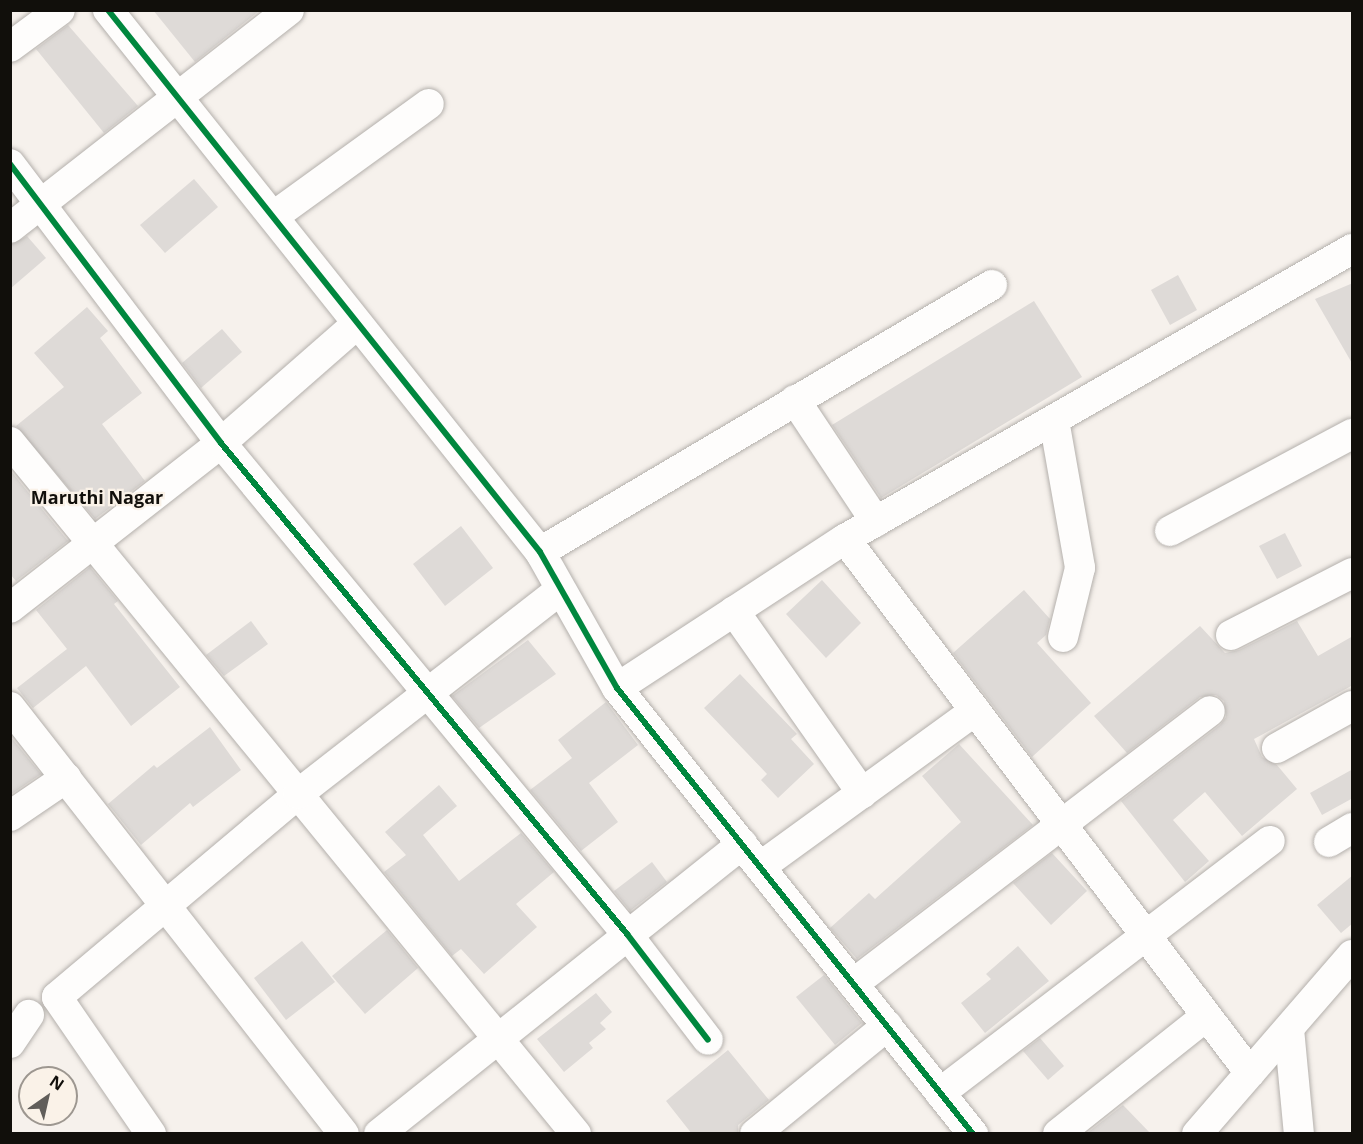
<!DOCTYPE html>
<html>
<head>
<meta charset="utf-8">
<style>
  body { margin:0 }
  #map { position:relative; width:1363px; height:1144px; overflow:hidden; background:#f6f1ec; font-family:"Open Sans",sans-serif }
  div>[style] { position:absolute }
  .building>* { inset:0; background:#dedad7 }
  .roads { filter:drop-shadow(0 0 2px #b4b0ac) drop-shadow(0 0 2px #b4b0ac) }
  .minor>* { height:30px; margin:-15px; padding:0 15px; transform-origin:15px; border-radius:15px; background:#fefdfc }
  .cycleway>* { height:6px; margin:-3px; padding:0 3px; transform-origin:3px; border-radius:3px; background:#00873e }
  span { translate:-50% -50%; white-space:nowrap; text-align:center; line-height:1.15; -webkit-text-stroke:4.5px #faf2e8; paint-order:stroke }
  .neighbourhood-label { font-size:18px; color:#110f0b; font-weight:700 }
  .frame { position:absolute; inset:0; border:12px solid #110f0b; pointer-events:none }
  .north { position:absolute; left:18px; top:1066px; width:60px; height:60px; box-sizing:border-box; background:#faf2e8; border:2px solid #9d9790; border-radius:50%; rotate:34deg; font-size:16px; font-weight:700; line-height:24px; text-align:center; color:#110f0b }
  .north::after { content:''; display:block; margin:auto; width:21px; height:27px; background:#615e5a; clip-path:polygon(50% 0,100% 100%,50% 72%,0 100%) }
</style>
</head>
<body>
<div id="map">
  <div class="building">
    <div style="clip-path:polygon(153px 10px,260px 10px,195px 62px)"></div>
    <div style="clip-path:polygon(68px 25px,138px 106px,104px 133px,36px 49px)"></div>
    <div style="clip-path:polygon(194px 179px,218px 207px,165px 253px,140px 225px)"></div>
    <div style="clip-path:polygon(27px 236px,46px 258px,10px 289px,10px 245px)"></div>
    <div style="clip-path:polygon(1178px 275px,1197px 310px,1170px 325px,1151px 290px)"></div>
    <div style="clip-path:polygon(1353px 283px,1353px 365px,1315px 299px)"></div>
    <div style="clip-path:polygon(1034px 301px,1082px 377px,881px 498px,832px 425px)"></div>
    <div style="clip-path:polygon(87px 307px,108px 331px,100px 338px,142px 393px,102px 424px,145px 481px,95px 519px,16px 426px,64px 387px,34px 353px)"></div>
    <div style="clip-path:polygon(222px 329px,242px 352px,201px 388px,182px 363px)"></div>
    <div style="clip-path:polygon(10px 470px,68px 541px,16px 581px,10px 574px)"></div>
    <div style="clip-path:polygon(461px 526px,493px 568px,445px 606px,413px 564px)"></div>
    <div style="clip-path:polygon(1285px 533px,1302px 566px,1277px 579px,1259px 546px)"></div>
    <div style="clip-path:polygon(90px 567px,118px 601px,114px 604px,180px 687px,131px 726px,86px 666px,33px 708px,17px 688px,67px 649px,36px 610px)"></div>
    <div style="clip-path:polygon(822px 580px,861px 623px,826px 658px,786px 614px)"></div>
    <div style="clip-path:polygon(1024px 590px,1050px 619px,1046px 635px,1037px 643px,1091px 703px,1032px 757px,953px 653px)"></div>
    <div style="clip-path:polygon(251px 621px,268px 644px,224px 676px,206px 655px)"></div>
    <div style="clip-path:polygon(1297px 621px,1318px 656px,1353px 636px,1353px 685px,1254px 739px,1262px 757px,1277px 765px,1297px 789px,1242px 836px,1205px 792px,1173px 820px,1209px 861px,1185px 882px,1121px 801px,1220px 725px,1226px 717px,1224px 701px,1216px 695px,1200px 697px,1127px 753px,1094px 716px,1200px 626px,1225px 653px,1239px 650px)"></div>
    <div style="clip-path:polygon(528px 640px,556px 674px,479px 728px,452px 696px)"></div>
    <div style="clip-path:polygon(740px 674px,797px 734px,791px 739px,814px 764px,778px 798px,761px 780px,767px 774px,704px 708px)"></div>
    <div style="clip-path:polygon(606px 702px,638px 745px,589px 783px,618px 822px,581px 851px,530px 790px,572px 758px,558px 740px)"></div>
    <div style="clip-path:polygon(210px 727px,241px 770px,193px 807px,190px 803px,141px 845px,108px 804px,154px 765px,157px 768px)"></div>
    <div style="clip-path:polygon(10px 736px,41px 774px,10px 795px)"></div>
    <div style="clip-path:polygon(959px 744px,1033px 825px,857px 959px,830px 928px,869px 893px,875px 899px,961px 822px,922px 776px)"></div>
    <div style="clip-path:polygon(1353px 769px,1353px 798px,1322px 815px,1310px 793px)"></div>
    <div style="clip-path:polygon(439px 785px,457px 806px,423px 835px,459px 881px,521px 833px,554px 872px,516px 904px,537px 927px,484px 974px,461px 949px,452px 956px,384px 872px,406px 855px,385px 832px)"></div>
    <div style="clip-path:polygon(1052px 853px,1087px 891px,1051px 925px,1013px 883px)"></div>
    <div style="clip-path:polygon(652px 862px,667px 882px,630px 911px,614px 891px)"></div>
    <div style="clip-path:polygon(1353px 875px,1353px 923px,1341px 933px,1317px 905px)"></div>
    <div style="clip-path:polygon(387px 930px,418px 968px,365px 1014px,332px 976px)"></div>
    <div style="clip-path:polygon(302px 941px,335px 982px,286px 1020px,254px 978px)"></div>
    <div style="clip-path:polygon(1018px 946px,1049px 981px,985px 1033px,961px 1003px,991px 979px,986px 974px)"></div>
    <div style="clip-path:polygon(824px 975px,862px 1023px,835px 1045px,796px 997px)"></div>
    <div style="clip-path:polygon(596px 993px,612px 1012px,600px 1023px,606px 1029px,589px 1043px,593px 1048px,564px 1072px,537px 1039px)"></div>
    <div style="clip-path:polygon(1040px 1038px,1064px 1066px,1048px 1080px,1023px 1051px)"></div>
    <div style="clip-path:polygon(728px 1050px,769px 1100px,738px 1125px,738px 1134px,692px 1134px,666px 1101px)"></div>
    <div style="clip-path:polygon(1123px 1105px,1151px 1134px,1086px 1134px)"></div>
  </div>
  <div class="roads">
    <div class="minor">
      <div style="left:108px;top:10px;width:693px;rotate:51.44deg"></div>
      <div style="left:540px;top:552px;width:156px;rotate:60.5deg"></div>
      <div style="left:617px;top:688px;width:571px;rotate:51.4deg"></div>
      <div style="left:10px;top:47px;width:62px;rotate:-36.5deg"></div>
      <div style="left:10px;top:164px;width:350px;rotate:52.9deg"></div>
      <div style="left:221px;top:443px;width:637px;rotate:50.41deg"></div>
      <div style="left:627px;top:934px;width:133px;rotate:52.6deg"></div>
      <div style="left:274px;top:216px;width:191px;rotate:-35.9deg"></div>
      <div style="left:10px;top:228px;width:354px;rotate:-38deg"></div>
      <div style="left:795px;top:400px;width:146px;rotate:56.4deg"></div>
      <div style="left:1054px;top:420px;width:150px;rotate:80deg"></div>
      <div style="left:1080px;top:568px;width:71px;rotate:103.8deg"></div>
      <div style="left:10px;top:442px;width:894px;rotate:50.72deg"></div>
      <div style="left:1170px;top:531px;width:206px;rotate:-28.1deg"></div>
      <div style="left:845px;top:539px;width:670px;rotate:52.82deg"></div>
      <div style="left:540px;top:552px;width:525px;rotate:-30.57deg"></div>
      <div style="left:10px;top:608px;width:268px;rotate:-38deg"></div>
      <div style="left:221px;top:443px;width:181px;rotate:-41.2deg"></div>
      <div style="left:734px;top:611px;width:223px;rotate:54.9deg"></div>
      <div style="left:1231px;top:635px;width:136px;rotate:-27.1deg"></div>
      <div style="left:617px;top:688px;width:272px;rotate:-33.2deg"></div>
      <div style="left:845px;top:539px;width:584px;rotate:-29.77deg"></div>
      <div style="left:10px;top:707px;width:542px;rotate:51.97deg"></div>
      <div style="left:1277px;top:748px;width:86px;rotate:-29.2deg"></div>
      <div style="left:10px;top:816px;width:68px;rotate:-34.2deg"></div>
      <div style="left:1329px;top:842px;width:27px;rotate:-31deg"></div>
      <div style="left:760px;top:867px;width:266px;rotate:-36deg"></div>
      <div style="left:853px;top:984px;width:449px;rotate:-37.4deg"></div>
      <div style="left:1289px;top:1029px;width:105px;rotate:84.6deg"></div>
      <div style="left:10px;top:1043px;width:34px;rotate:-56deg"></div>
      <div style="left:940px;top:1093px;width:415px;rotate:-37.4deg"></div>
      <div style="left:151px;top:1134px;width:166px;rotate:-124.5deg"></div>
      <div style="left:57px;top:997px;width:315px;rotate:-40.1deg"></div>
      <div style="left:298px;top:794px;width:332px;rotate:-37.9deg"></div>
      <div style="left:379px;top:1134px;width:465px;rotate:-38.6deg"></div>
      <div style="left:755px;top:1134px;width:171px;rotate:-39.3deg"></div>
      <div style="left:1058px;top:1134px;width:188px;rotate:-38.5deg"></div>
      <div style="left:1197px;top:1134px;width:237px;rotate:-49.1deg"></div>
    </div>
  </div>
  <div class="cycleway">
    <div style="left:108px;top:10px;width:693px;rotate:51.44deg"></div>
    <div style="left:540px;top:552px;width:156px;rotate:60.5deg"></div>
    <div style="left:617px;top:688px;width:571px;rotate:51.4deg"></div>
    <div style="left:10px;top:164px;width:350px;rotate:52.9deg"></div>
    <div style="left:221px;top:443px;width:637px;rotate:50.41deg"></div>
    <div style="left:627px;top:934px;width:133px;rotate:52.6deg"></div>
  </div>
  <div class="neighbourhood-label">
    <span style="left:97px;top:497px">Maruthi Nagar</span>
  </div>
  <div class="frame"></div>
  <div class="north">N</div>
</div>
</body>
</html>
